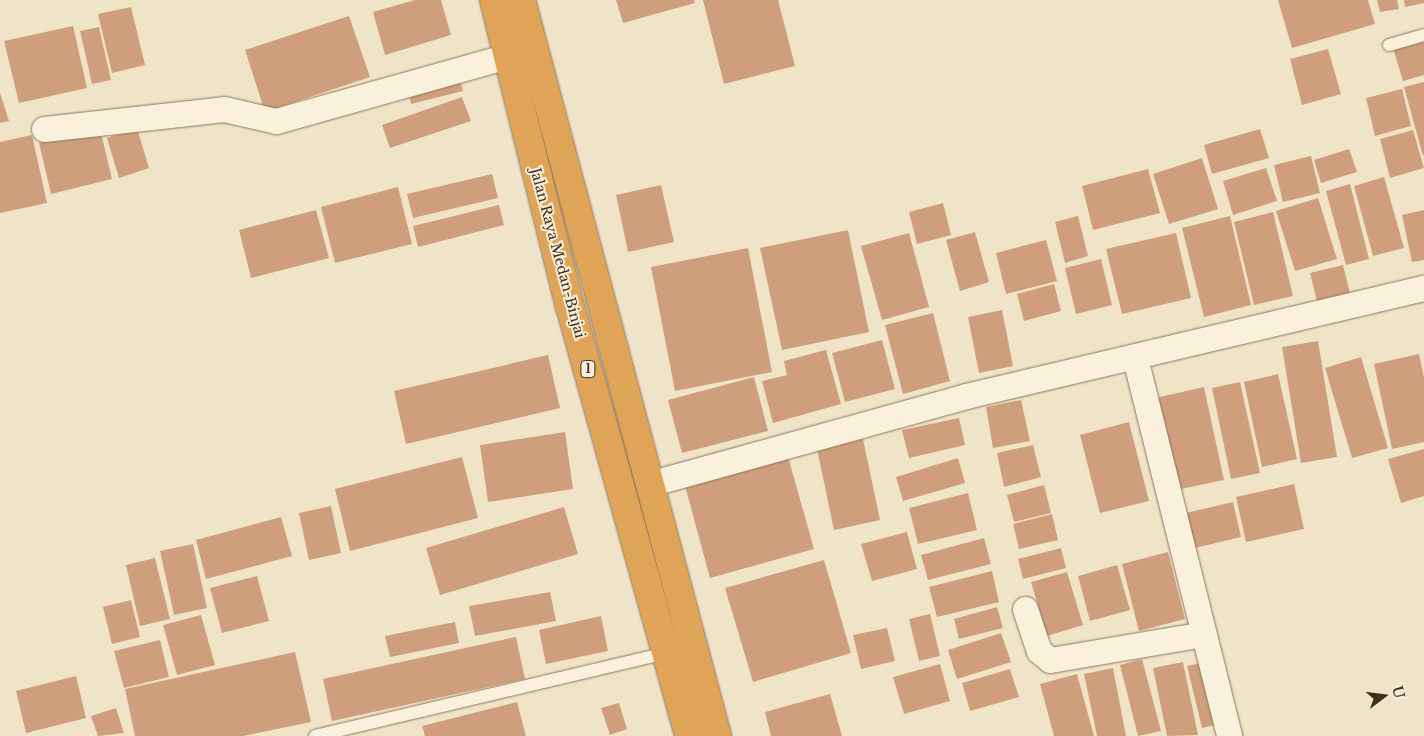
<!DOCTYPE html>
<html>
<head>
<meta charset="utf-8">
<style>
  body { margin:0 }
  #map { position:relative; width:1424px; height:736px; overflow:hidden; background:#f0e4c8; font-family:"Libre Baskerville",serif }
  div>[style] { position:absolute }
  .building>* { inset:0; background:#cf9f7d }
  .roads { filter:drop-shadow(0 0 1px #8d765c) drop-shadow(0 0 1px #8d765c) }
  .lane>* { height:12px; margin:-6px; padding:0 6px; transform-origin:6px; border-radius:6px; background:#faf1dc }
  .street>* { height:25px; margin:-12.5px; padding:0 12.5px; transform-origin:12.5px; border-radius:12.5px; background:#faf1dc }
  .highway>* { height:28px; margin:-14px; padding:0 14px; transform-origin:14px; border-radius:14px; background:#e0a458 }
  span { translate:-50% -50%; white-space:nowrap; text-align:center; line-height:1.15; -webkit-text-stroke:4px #f7eed8; paint-order:stroke }
  .shield-label span { padding:1px 4px; background:#f7eed8; border:1px solid; border-radius:4px; -webkit-text-stroke-width:0 }
  .shield-label { font-size:12px; color:#3d2e20; font-weight:700 }
  .street-label { font-size:14px; color:#3d2e20 }
  .north { position:absolute; left:1359px; top:671px; width:50px; height:50px; -webkit-text-stroke:4px #f7eed8; paint-order:stroke; rotate:75deg; font-size:14px; font-weight:700; line-height:20px; text-align:center; color:#3d2e20 }
  .north::after { content:''; display:block; margin:auto; width:18px; height:22px; background:#3d2e20; clip-path:polygon(50% 0,100% 100%,50% 72%,0 100%) }
</style>
</head>
<body>
<div id="map">
  <div class="building">
    <div style="clip-path:polygon(415px 0,441px 0,451px 35px,385px 55px,373px 12px)"></div>
    <div style="clip-path:polygon(616px 0,694px 0,695px 3px,623px 23px)"></div>
    <div style="clip-path:polygon(703px 0,778px 0,795px 66px,724px 84px)"></div>
    <div style="clip-path:polygon(1278px 0,1368px 0,1375px 24px,1292px 48px)"></div>
    <div style="clip-path:polygon(1377px 0,1397px 0,1399px 9px,1380px 12px)"></div>
    <div style="clip-path:polygon(1404px 0,1424px 0,1424px 3px,1405px 7px)"></div>
    <div style="clip-path:polygon(131px 7px,145px 65px,112px 73px,98px 14px)"></div>
    <div style="clip-path:polygon(349px 16px,370px 77px,265px 112px,245px 50px)"></div>
    <div style="clip-path:polygon(73px 26px,87px 88px,19px 103px,4px 41px)"></div>
    <div style="clip-path:polygon(99px 27px,111px 80px,92px 84px,80px 31px)"></div>
    <div style="clip-path:polygon(1424px 40px,1424px 75px,1403px 81px,1393px 48px)"></div>
    <div style="clip-path:polygon(1328px 49px,1341px 94px,1302px 105px,1290px 59px)"></div>
    <div style="clip-path:polygon(458px 73px,463px 91px,411px 104px,407px 85px)"></div>
    <div style="clip-path:polygon(1424px 82px,1424px 155px,1423px 156px,1404px 87px)"></div>
    <div style="clip-path:polygon(1402px 89px,1411px 126px,1375px 136px,1366px 98px)"></div>
    <div style="clip-path:polygon(0 93px,9px 121px,0 123px)"></div>
    <div style="clip-path:polygon(462px 97px,471px 121px,390px 148px,382px 125px)"></div>
    <div style="clip-path:polygon(137px 128px,149px 168px,119px 178px,107px 138px)"></div>
    <div style="clip-path:polygon(100px 129px,112px 179px,51px 194px,39px 143px)"></div>
    <div style="clip-path:polygon(1260px 129px,1269px 158px,1212px 174px,1204px 145px)"></div>
    <div style="clip-path:polygon(1413px 130px,1424px 168px,1390px 178px,1380px 139px)"></div>
    <div style="clip-path:polygon(32px 135px,47px 203px,0 213px,0 142px)"></div>
    <div style="clip-path:polygon(1349px 149px,1357px 172px,1321px 183px,1314px 160px)"></div>
    <div style="clip-path:polygon(1311px 156px,1320px 193px,1283px 202px,1274px 165px)"></div>
    <div style="clip-path:polygon(1202px 158px,1218px 209px,1169px 224px,1153px 174px)"></div>
    <div style="clip-path:polygon(1266px 168px,1277px 201px,1233px 215px,1223px 181px)"></div>
    <div style="clip-path:polygon(1148px 169px,1160px 213px,1093px 230px,1082px 186px)"></div>
    <div style="clip-path:polygon(492px 174px,498px 198px,413px 218px,407px 194px)"></div>
    <div style="clip-path:polygon(1384px 177px,1404px 248px,1373px 256px,1354px 186px)"></div>
    <div style="clip-path:polygon(1350px 184px,1369px 259px,1346px 265px,1326px 191px)"></div>
    <div style="clip-path:polygon(661px 185px,674px 242px,628px 252px,616px 195px)"></div>
    <div style="clip-path:polygon(398px 187px,412px 244px,335px 263px,321px 207px)"></div>
    <div style="clip-path:polygon(1318px 198px,1337px 259px,1295px 271px,1276px 211px)"></div>
    <div style="clip-path:polygon(943px 203px,951px 235px,917px 244px,909px 212px)"></div>
    <div style="clip-path:polygon(499px 205px,504px 225px,418px 247px,413px 226px)"></div>
    <div style="clip-path:polygon(316px 210px,329px 258px,251px 278px,239px 230px)"></div>
    <div style="clip-path:polygon(1424px 210px,1424px 260px,1412px 262px,1402px 215px)"></div>
    <div style="clip-path:polygon(1273px 212px,1293px 296px,1254px 305px,1234px 222px)"></div>
    <div style="clip-path:polygon(1078px 216px,1088px 256px,1065px 263px,1055px 222px)"></div>
    <div style="clip-path:polygon(1230px 216px,1251px 305px,1204px 317px,1182px 228px)"></div>
    <div style="clip-path:polygon(848px 230px,869px 332px,782px 350px,760px 248px)"></div>
    <div style="clip-path:polygon(975px 232px,989px 282px,960px 291px,946px 240px)"></div>
    <div style="clip-path:polygon(909px 233px,929px 307px,882px 320px,861px 246px)"></div>
    <div style="clip-path:polygon(1176px 233px,1191px 298px,1122px 314px,1106px 249px)"></div>
    <div style="clip-path:polygon(1046px 240px,1057px 281px,1006px 294px,996px 253px)"></div>
    <div style="clip-path:polygon(748px 248px,772px 372px,675px 391px,651px 267px)"></div>
    <div style="clip-path:polygon(1101px 259px,1112px 305px,1076px 314px,1065px 268px)"></div>
    <div style="clip-path:polygon(1343px 265px,1350px 293px,1317px 301px,1310px 273px)"></div>
    <div style="clip-path:polygon(1054px 284px,1061px 311px,1024px 321px,1017px 294px)"></div>
    <div style="clip-path:polygon(1002px 310px,1013px 366px,979px 373px,968px 317px)"></div>
    <div style="clip-path:polygon(933px 313px,950px 381px,903px 394px,885px 325px)"></div>
    <div style="clip-path:polygon(882px 340px,895px 389px,845px 402px,832px 353px)"></div>
    <div style="clip-path:polygon(1318px 341px,1337px 457px,1301px 463px,1282px 347px)"></div>
    <div style="clip-path:polygon(826px 350px,841px 404px,773px 423px,762px 381px,787px 375px,784px 361px)"></div>
    <div style="clip-path:polygon(1419px 354px,1424px 377px,1424px 442px,1392px 449px,1374px 364px)"></div>
    <div style="clip-path:polygon(548px 355px,560px 408px,406px 444px,394px 391px)"></div>
    <div style="clip-path:polygon(1361px 357px,1388px 448px,1352px 458px,1325px 368px)"></div>
    <div style="clip-path:polygon(1278px 374px,1297px 459px,1262px 467px,1244px 382px)"></div>
    <div style="clip-path:polygon(754px 377px,768px 431px,682px 453px,668px 400px)"></div>
    <div style="clip-path:polygon(1240px 382px,1260px 473px,1231px 479px,1212px 388px)"></div>
    <div style="clip-path:polygon(1204px 387px,1224px 480px,1171px 491px,1151px 399px)"></div>
    <div style="clip-path:polygon(1021px 400px,1030px 441px,993px 448px,986px 407px)"></div>
    <div style="clip-path:polygon(959px 418px,965px 445px,909px 458px,902px 430px)"></div>
    <div style="clip-path:polygon(1129px 422px,1149px 501px,1100px 513px,1080px 435px)"></div>
    <div style="clip-path:polygon(565px 432px,573px 489px,488px 502px,480px 445px)"></div>
    <div style="clip-path:polygon(863px 439px,880px 520px,834px 530px,817px 449px)"></div>
    <div style="clip-path:polygon(1033px 445px,1041px 477px,1004px 487px,997px 453px)"></div>
    <div style="clip-path:polygon(1424px 449px,1424px 496px,1401px 503px,1388px 459px)"></div>
    <div style="clip-path:polygon(787px 453px,814px 549px,710px 578px,684px 482px)"></div>
    <div style="clip-path:polygon(462px 457px,478px 518px,350px 551px,335px 489px)"></div>
    <div style="clip-path:polygon(958px 458px,965px 483px,903px 501px,896px 477px)"></div>
    <div style="clip-path:polygon(1294px 484px,1304px 529px,1246px 542px,1236px 497px)"></div>
    <div style="clip-path:polygon(1044px 485px,1051px 513px,1014px 522px,1007px 495px)"></div>
    <div style="clip-path:polygon(968px 493px,977px 530px,918px 544px,909px 508px)"></div>
    <div style="clip-path:polygon(1233px 502px,1241px 537px,1195px 548px,1186px 513px)"></div>
    <div style="clip-path:polygon(331px 506px,341px 553px,309px 560px,299px 513px)"></div>
    <div style="clip-path:polygon(564px 507px,578px 554px,440px 595px,426px 548px)"></div>
    <div style="clip-path:polygon(1052px 514px,1058px 540px,1019px 549px,1013px 524px)"></div>
    <div style="clip-path:polygon(281px 517px,292px 556px,206px 579px,196px 540px)"></div>
    <div style="clip-path:polygon(907px 532px,917px 569px,872px 581px,861px 544px)"></div>
    <div style="clip-path:polygon(984px 538px,991px 564px,928px 580px,921px 555px)"></div>
    <div style="clip-path:polygon(193px 544px,207px 608px,174px 615px,160px 551px)"></div>
    <div style="clip-path:polygon(1061px 548px,1066px 568px,1023px 579px,1018px 559px)"></div>
    <div style="clip-path:polygon(1168px 552px,1185px 619px,1139px 631px,1122px 564px)"></div>
    <div style="clip-path:polygon(155px 558px,170px 619px,140px 626px,126px 565px)"></div>
    <div style="clip-path:polygon(824px 560px,851px 653px,753px 682px,725px 588px)"></div>
    <div style="clip-path:polygon(1117px 565px,1130px 610px,1090px 621px,1078px 576px)"></div>
    <div style="clip-path:polygon(992px 571px,999px 602px,937px 617px,929px 587px)"></div>
    <div style="clip-path:polygon(1067px 572px,1083px 625px,1047px 636px,1031px 582px)"></div>
    <div style="clip-path:polygon(257px 576px,269px 621px,222px 633px,210px 588px)"></div>
    <div style="clip-path:polygon(550px 592px,556px 621px,475px 636px,469px 606px)"></div>
    <div style="clip-path:polygon(131px 600px,140px 637px,112px 644px,103px 607px)"></div>
    <div style="clip-path:polygon(997px 607px,1003px 628px,959px 639px,954px 619px)"></div>
    <div style="clip-path:polygon(930px 614px,940px 656px,919px 661px,909px 619px)"></div>
    <div style="clip-path:polygon(201px 615px,215px 665px,177px 675px,163px 625px)"></div>
    <div style="clip-path:polygon(601px 616px,608px 651px,546px 664px,539px 630px)"></div>
    <div style="clip-path:polygon(455px 622px,459px 643px,390px 657px,385px 636px)"></div>
    <div style="clip-path:polygon(887px 628px,895px 661px,861px 669px,853px 635px)"></div>
    <div style="clip-path:polygon(1001px 633px,1011px 662px,957px 679px,948px 650px)"></div>
    <div style="clip-path:polygon(516px 637px,525px 679px,332px 721px,323px 679px)"></div>
    <div style="clip-path:polygon(160px 640px,169px 677px,124px 688px,114px 651px)"></div>
    <div style="clip-path:polygon(295px 652px,311px 722px,243px 736px,135px 736px,125px 689px)"></div>
    <div style="clip-path:polygon(1142px 659px,1161px 731px,1138px 736px,1120px 665px)"></div>
    <div style="clip-path:polygon(1209px 661px,1224px 723px,1202px 728px,1187px 666px)"></div>
    <div style="clip-path:polygon(1183px 662px,1198px 735px,1167px 736px,1153px 668px)"></div>
    <div style="clip-path:polygon(940px 664px,950px 701px,904px 714px,893px 677px)"></div>
    <div style="clip-path:polygon(1113px 668px,1126px 736px,1097px 736px,1084px 674px)"></div>
    <div style="clip-path:polygon(1010px 669px,1019px 697px,970px 711px,962px 683px)"></div>
    <div style="clip-path:polygon(1077px 674px,1094px 736px,1054px 736px,1040px 684px)"></div>
    <div style="clip-path:polygon(76px 676px,86px 718px,26px 733px,16px 691px)"></div>
    <div style="clip-path:polygon(830px 694px,842px 736px,771px 736px,765px 712px)"></div>
    <div style="clip-path:polygon(517px 702px,526px 736px,425px 736px,422px 726px)"></div>
    <div style="clip-path:polygon(619px 703px,627px 729px,610px 735px,601px 708px)"></div>
    <div style="clip-path:polygon(116px 708px,124px 733px,98px 736px,91px 716px)"></div>
  </div>
  <div class="roads">
    <div class="lane">
      <div style="left:1389px;top:45px;width:36px;rotate:-16deg"></div>
      <div style="left:315px;top:736px;width:362px;rotate:-13.3deg"></div>
    </div>
    <div class="street">
      <div style="left:44px;top:129px;width:181px;rotate:-6.3deg"></div>
      <div style="left:224px;top:109px;width:53px;rotate:13deg"></div>
      <div style="left:276px;top:121px;width:240px;rotate:-15.7deg"></div>
      <div style="left:1135px;top:358px;width:390px;rotate:76deg"></div>
      <div style="left:649px;top:484px;width:329px;rotate:-15.5deg"></div>
      <div style="left:966px;top:396px;width:471px;rotate:-13.3deg"></div>
      <div style="left:1025px;top:609px;width:44px;rotate:71.6deg"></div>
      <div style="left:1039px;top:651px;width:14px;rotate:39deg"></div>
      <div style="left:1050px;top:660px;width:156px;rotate:-9.6deg"></div>
    </div>
    <div class="highway">
      <div style="left:494px;top:0;width:315px;rotate:76.1deg"></div>
      <div style="left:570px;top:306px;width:446px;rotate:74.5deg"></div>
      <div style="left:521px;top:0;width:762px;rotate:75.09deg"></div>
    </div>
  </div>
  <div class="shield-label">
    <span style="left:588px;top:369px">1</span>
  </div>
  <div class="street-label">
    <span style="left:558px;top:253px;rotate:75deg">Jalan Raya Medan-Binjai</span>
  </div>
  <div class="north">U</div>
</div>
</body>
</html>
